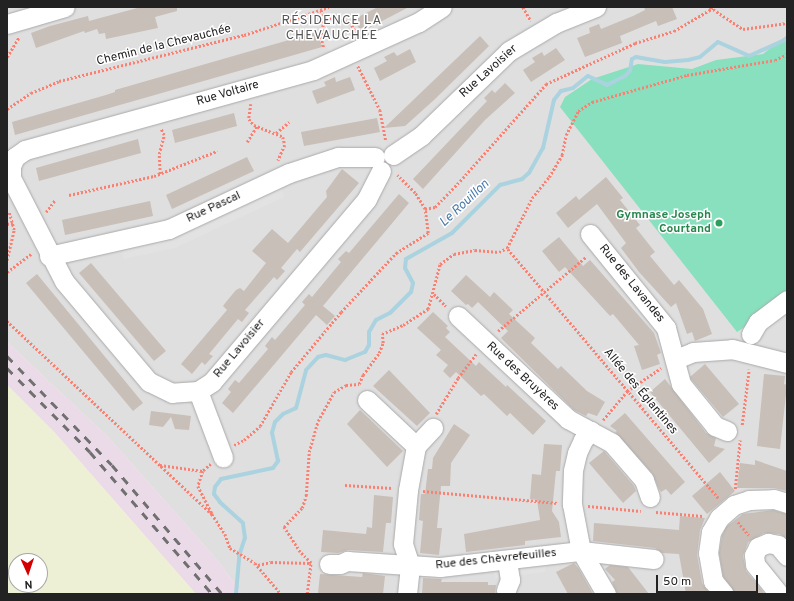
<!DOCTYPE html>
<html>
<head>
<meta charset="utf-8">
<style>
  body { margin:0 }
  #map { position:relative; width:794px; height:601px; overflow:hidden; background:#f2efe9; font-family:Overpass,sans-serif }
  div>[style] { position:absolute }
  .residential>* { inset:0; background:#e0dfdf }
  .industrial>* { inset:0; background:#ebdbe8 }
  .farmland>* { inset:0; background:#eef0d5 }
  .pitch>* { inset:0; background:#88e0be }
  .parking>* { inset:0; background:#e2e2e2 }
  .stream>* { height:4px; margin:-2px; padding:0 2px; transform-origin:2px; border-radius:2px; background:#aad3df }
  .building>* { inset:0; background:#c7bfb8 }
  .path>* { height:2.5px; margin-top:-1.25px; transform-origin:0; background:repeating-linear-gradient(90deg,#fa8072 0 2px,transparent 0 4px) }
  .roads { filter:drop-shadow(0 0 1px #a9a9a9) drop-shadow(0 0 1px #a9a9a9) }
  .minor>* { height:19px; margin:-9.5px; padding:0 9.5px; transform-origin:9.5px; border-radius:9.5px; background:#fff }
  .rail>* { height:3px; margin-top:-1.5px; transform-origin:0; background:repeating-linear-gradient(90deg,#707070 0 8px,transparent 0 16px) }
  .dots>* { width:11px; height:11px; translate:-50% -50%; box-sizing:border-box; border:2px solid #fff; border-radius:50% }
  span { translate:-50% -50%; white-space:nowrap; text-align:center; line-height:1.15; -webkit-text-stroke:3px #fff; paint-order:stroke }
  .street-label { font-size:12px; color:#222 }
  .leisure-label { font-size:12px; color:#27864d; font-weight:700 }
  .right { translate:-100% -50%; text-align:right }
  .neighbourhood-label { font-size:13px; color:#555; letter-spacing:1px }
  .water-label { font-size:13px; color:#4a7aab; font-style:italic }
  .frame { position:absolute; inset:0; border:8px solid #222; pointer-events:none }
  .north { position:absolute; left:8px; top:553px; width:40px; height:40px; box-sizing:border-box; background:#fff; border:1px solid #a7a7a7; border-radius:50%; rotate:177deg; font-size:11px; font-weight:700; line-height:16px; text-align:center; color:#222 }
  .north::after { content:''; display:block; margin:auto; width:14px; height:18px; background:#d40000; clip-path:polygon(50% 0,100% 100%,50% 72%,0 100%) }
  .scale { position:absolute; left:656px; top:575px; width:102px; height:18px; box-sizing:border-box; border:2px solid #222; border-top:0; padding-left:5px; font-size:12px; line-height:14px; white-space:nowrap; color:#222; -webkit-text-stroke:3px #fff; paint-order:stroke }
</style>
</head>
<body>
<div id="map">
  <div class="residential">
    <div style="clip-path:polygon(7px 7px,787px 7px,787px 594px,242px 594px,219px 562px,108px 437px,7px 342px)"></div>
  </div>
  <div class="industrial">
    <div style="clip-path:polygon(7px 342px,108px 437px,219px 562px,242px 594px,196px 594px,55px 433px,7px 385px)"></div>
  </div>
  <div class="farmland">
    <div style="clip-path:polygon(evenodd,7px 385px,55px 433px,196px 594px,7px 594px,7px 385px,16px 561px,40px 561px,40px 585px,16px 585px,16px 561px)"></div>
  </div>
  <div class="pitch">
    <div style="clip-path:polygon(786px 36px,787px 298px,737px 332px,560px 107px,565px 97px,592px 79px,638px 64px,692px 69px,716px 60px,763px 54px)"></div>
  </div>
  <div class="parking">
    <div style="clip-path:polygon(353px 31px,358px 42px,330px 54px,325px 42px)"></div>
    <div style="clip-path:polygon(281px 186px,284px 197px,175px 248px,124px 259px,121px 248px)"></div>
    <div style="clip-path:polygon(778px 545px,787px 556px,787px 594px,755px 564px)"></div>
    <div style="clip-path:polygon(545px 561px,546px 572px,495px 578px,494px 568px)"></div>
  </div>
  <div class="stream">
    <div style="left:236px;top:594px;width:38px;rotate:-85deg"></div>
    <div style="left:239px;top:556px;width:19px;rotate:-72deg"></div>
    <div style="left:245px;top:538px;width:15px;rotate:-98deg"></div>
    <div style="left:243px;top:523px;width:31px;rotate:-138deg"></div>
    <div style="left:220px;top:502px;width:10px;rotate:-127deg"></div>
    <div style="left:214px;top:494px;width:7px;rotate:-82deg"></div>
    <div style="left:215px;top:487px;width:10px;rotate:-53deg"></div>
    <div style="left:221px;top:479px;width:53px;rotate:-11.9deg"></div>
    <div style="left:273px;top:468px;width:9px;rotate:-54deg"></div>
    <div style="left:278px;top:461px;width:29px;rotate:-102deg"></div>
    <div style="left:272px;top:433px;width:11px;rotate:-75deg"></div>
    <div style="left:275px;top:422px;width:11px;rotate:-45deg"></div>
    <div style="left:283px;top:414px;width:14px;rotate:-25deg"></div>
    <div style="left:296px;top:408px;width:39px;rotate:-75deg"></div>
    <div style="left:306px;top:370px;width:18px;rotate:-47deg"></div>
    <div style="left:318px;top:357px;width:8px;rotate:-14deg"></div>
    <div style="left:326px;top:355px;width:20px;rotate:15deg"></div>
    <div style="left:345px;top:360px;width:22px;rotate:-22deg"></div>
    <div style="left:365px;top:352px;width:8px;rotate:-60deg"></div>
    <div style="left:369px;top:345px;width:13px;rotate:-90deg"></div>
    <div style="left:369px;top:332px;width:14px;rotate:-60deg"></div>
    <div style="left:376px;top:320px;width:16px;rotate:-27deg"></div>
    <div style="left:390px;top:313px;width:30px;rotate:-45deg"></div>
    <div style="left:411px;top:292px;width:9px;rotate:-77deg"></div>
    <div style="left:413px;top:283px;width:17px;rotate:-118deg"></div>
    <div style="left:405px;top:268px;width:9px;rotate:-84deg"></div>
    <div style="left:406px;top:259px;width:53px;rotate:-29.5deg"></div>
    <div style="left:452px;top:233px;width:68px;rotate:-45deg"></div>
    <div style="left:500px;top:185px;width:23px;rotate:-15deg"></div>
    <div style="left:522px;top:179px;width:9px;rotate:-41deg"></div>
    <div style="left:529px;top:173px;width:29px;rotate:-61deg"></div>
    <div style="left:543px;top:148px;width:49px;rotate:-77.1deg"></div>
    <div style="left:554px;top:100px;width:11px;rotate:-52deg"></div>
    <div style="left:561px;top:91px;width:12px;rotate:-14deg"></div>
    <div style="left:573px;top:88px;width:19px;rotate:-39deg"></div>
    <div style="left:588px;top:76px;width:21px;rotate:25deg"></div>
    <div style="left:607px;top:85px;width:20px;rotate:-27deg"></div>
    <div style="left:625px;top:76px;width:7px;rotate:-45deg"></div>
    <div style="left:630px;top:71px;width:12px;rotate:-81deg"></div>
    <div style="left:632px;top:59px;width:4px;rotate:-27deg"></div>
    <div style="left:636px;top:57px;width:29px;rotate:10deg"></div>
    <div style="left:665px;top:62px;width:23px;rotate:-5deg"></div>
    <div style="left:688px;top:60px;width:12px;rotate:-14deg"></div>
    <div style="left:700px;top:57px;width:23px;rotate:-40deg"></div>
    <div style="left:718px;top:42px;width:34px;rotate:24deg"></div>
    <div style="left:749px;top:56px;width:42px;rotate:-24.1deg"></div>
  </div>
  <div class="building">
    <div style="clip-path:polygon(141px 7px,177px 7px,177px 11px,155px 17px,158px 28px,106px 39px,105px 33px,99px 34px,97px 29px,85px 33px,84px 31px,36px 48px,31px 33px,50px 26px,88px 16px,89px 21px)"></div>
    <div style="clip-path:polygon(378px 7px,409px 7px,361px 32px,354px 19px)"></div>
    <div style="clip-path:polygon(644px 7px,672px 7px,677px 19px,658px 26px,656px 21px,620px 36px,622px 43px,585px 57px,577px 38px,590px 33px,589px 28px,599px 24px,601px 29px,633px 16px,645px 10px)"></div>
    <div style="clip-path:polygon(317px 32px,322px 47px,15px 135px,12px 122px,106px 95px,115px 92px,115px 90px)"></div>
    <div style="clip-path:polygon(480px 36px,489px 46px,434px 100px,405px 126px,384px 128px)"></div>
    <div style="clip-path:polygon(556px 48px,565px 60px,531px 82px,523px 70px,535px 62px,532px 58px,542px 52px,544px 56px)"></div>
    <div style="clip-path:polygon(410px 49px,416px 62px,380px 81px,374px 68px,387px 61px,384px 57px,394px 52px,397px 56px)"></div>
    <div style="clip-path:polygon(335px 77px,336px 82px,350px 77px,355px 90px,317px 104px,312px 91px,326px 86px,324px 82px)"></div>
    <div style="clip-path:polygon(505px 83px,515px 93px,485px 120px,423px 189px,413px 179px,487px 101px,484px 98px,492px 90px,495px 93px)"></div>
    <div style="clip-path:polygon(234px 113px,237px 126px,175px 143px,172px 130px)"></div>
    <div style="clip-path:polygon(377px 118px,380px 132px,304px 146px,301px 132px)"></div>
    <div style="clip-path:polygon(138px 139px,141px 153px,39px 181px,36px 168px)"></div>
    <div style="clip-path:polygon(247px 157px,254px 171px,172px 209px,166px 195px)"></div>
    <div style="clip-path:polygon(342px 169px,359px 183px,300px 252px,297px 249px,281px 268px,285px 271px,277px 280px,274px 277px,245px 310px,249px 313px,242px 322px,238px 319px,209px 354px,213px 356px,205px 365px,202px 362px,192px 374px,181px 364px,227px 310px,223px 306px,226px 302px,236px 290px,240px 288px,244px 291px,266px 263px,252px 251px,272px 229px,288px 243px,327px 197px,326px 191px)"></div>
    <div style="clip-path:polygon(606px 177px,623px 198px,620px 200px,640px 225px,636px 228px,655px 252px,650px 256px,674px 285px,679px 280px,703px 309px,712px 334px,695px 341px,692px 332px,687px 334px,676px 303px,671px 307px,639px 272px,621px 248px,626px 243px,597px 204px,568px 228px,556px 213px,576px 196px,579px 200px)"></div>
    <div style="clip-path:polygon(399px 194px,409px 203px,323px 306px,335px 316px,327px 325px,316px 315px,233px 413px,222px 403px,231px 392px,228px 389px,235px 380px,239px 383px,268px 349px,265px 346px,272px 337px,275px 340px,305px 305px,302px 302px,309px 294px,312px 297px,341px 262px,338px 259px,346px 251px,349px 253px)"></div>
    <div style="clip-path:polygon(150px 201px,153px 216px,65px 235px,62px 220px)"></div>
    <div style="clip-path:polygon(559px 237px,583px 266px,590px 260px,654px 333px,661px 353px,657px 355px,660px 364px,642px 370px,634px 346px,639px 345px,613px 314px,610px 316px,565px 267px,559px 272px,542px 251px)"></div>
    <div style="clip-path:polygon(91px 263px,166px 351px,154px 361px,79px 273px)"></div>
    <div style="clip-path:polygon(37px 274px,143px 403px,133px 411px,26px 283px)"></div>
    <div style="clip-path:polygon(466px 275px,490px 297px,494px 292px,513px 310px,509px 314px,535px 338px,531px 343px,558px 369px,561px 366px,587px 391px,605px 402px,597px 416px,588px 413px,586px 416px,574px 410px,501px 338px,508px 331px,478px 302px,472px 308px,468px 304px,466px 305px,451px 291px)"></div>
    <div style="clip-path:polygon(433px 312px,448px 326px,446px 328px,450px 332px,445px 337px,476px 366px,479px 362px,506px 387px,507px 385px,546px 421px,533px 435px,510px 413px,507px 416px,484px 394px,481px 396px,456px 372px,450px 378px,443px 371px,448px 365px,436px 355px,441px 350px,417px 328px)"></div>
    <div style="clip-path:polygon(705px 364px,739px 404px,723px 417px,691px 379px,690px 377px)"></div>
    <div style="clip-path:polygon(389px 370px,430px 413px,417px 426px,373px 386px)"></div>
    <div style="clip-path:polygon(764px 374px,785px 376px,784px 384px,787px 385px,780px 449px,757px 446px)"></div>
    <div style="clip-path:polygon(665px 379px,706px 433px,716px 438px,714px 446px,725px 449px,709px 463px,650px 392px)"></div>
    <div style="clip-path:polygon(360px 410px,403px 451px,387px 467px,347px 424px)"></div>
    <div style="clip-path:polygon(151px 411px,191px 416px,189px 430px,175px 429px,171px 417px,163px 427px,149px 425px)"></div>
    <div style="clip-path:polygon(625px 413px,685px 482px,671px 495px,666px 489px,661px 492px,659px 489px,652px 473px,615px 432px,617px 431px,610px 426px)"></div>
    <div style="clip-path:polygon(454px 424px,470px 435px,451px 463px,450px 486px,441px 486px,437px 528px,442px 528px,439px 555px,420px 553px,423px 521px,419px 520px,421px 494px,425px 494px,428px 469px,432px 469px,433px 458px)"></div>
    <div style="clip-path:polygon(544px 444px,562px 445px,560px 471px,556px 471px,552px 511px,559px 522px,561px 537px,525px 541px,525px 545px,466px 552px,464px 534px,540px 520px,537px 500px,530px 499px,532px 474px,541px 475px)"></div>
    <div style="clip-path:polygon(604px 451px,634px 486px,636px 491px,623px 503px,589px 463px)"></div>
    <div style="clip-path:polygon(755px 460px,787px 471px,787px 491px,774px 488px,737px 488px,740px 463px,755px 465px)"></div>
    <div style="clip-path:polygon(720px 472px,735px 491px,707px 514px,692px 496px)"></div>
    <div style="clip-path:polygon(374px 495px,393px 497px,391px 523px,386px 523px,383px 552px,348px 550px,338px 553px,321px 552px,323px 530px,366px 534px,367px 527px,372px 528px)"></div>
    <div style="clip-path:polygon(773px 510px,787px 514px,787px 539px,780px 534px,764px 533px,748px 542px,743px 556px,746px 571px,765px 594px,735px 594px,723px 576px,719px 553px,722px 536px,726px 527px,743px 514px)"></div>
    <div style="clip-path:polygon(680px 516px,705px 518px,700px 530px,697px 555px,702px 583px,710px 594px,686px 594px,679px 554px,662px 553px,655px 548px,593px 541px,594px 523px,679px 530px)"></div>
    <div style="clip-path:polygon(574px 563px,579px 569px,593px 594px,568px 594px,563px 585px,556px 572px)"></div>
    <div style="clip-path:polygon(610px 565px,628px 567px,649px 594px,617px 594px,612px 582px,615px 580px,605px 569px)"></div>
    <div style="clip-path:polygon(363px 573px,385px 576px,383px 594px,318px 593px,320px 574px,362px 577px)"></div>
    <div style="clip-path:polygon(423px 578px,442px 579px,441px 582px,488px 582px,488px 585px,496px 585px,495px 594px,422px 594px)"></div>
  </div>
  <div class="path">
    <div style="left:523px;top:7px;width:16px;rotate:60deg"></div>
    <div style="left:710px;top:7px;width:40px;rotate:34deg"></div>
    <div style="left:743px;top:29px;width:44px;rotate:-7.8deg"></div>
    <div style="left:321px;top:10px;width:8px;rotate:60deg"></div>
    <div style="left:325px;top:17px;width:20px;rotate:101deg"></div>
    <div style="left:321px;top:37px;width:11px;rotate:75deg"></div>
    <div style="left:325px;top:17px;width:20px;rotate:11deg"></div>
    <div style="left:345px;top:21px;width:8px;rotate:30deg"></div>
    <div style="left:352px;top:25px;width:11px;rotate:63deg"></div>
    <div style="left:7px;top:57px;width:23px;rotate:-59deg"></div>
    <div style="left:358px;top:66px;width:49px;rotate:63.4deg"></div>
    <div style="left:380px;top:110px;width:32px;rotate:79deg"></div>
    <div style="left:251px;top:104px;width:15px;rotate:98deg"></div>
    <div style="left:249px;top:119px;width:8px;rotate:50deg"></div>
    <div style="left:254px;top:125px;width:31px;rotate:22deg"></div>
    <div style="left:283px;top:137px;width:8px;rotate:76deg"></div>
    <div style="left:285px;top:145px;width:17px;rotate:114deg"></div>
    <div style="left:7px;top:109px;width:29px;rotate:-34deg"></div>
    <div style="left:31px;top:93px;width:30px;rotate:-23deg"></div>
    <div style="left:59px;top:81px;width:191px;rotate:-14deg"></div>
    <div style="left:244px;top:35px;width:89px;rotate:-18.2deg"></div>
    <div style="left:276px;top:133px;width:17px;rotate:-40deg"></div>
    <div style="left:247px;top:142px;width:19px;rotate:-58deg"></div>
    <div style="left:160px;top:174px;width:20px;rotate:-93deg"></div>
    <div style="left:159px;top:154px;width:20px;rotate:-75deg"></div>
    <div style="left:164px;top:135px;width:7px;rotate:-117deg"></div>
    <div style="left:69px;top:195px;width:87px;rotate:-12.6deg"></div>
    <div style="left:154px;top:176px;width:68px;rotate:-21.6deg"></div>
    <div style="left:425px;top:209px;width:10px;rotate:-11deg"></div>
    <div style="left:435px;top:207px;width:36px;rotate:-46deg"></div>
    <div style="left:460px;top:181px;width:130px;rotate:-48.4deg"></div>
    <div style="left:546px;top:84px;width:98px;rotate:-24.7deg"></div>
    <div style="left:635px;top:43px;width:41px;rotate:-17.1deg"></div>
    <div style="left:674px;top:31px;width:45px;rotate:-30.5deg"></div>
    <div style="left:46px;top:212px;width:15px;rotate:-53deg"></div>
    <div style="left:7px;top:224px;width:6px;rotate:-9deg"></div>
    <div style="left:508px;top:249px;width:327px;rotate:49.8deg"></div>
    <div style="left:7px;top:260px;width:31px;rotate:-77deg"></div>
    <div style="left:14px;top:230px;width:19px;rotate:-106deg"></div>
    <div style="left:7px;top:272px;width:31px;rotate:-37deg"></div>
    <div style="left:434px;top:294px;width:17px;rotate:45deg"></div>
    <div style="left:7px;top:321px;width:282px;rotate:43.3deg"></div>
    <div style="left:212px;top:514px;width:24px;rotate:57deg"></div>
    <div style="left:225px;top:534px;width:15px;rotate:70deg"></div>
    <div style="left:230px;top:548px;width:29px;rotate:31deg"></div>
    <div style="left:255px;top:563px;width:40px;rotate:50deg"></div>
    <div style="left:498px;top:331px;width:116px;rotate:-40.1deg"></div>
    <div style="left:436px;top:414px;width:42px;rotate:-58.6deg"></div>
    <div style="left:458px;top:378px;width:30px;rotate:-53deg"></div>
    <div style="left:603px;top:420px;width:38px;rotate:-50deg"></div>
    <div style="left:627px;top:391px;width:41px;rotate:-34.1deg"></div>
    <div style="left:742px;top:425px;width:56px;rotate:-82.9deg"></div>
    <div style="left:234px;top:445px;width:11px;rotate:-27deg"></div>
    <div style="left:244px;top:440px;width:21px;rotate:-41deg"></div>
    <div style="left:260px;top:426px;width:62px;rotate:-60.1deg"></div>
    <div style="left:291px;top:372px;width:78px;rotate:-50.2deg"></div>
    <div style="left:341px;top:312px;width:81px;rotate:-47deg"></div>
    <div style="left:396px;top:253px;width:38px;rotate:-32deg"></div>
    <div style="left:428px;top:233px;width:24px;rotate:-97deg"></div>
    <div style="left:425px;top:209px;width:19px;rotate:-122deg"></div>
    <div style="left:415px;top:193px;width:25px;rotate:-135deg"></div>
    <div style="left:211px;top:464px;width:11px;rotate:139deg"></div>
    <div style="left:203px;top:471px;width:16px;rotate:108deg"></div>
    <div style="left:198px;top:486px;width:31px;rotate:63deg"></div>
    <div style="left:160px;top:465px;width:43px;rotate:7.9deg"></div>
    <div style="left:345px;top:485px;width:47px;rotate:3.7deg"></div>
    <div style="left:735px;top:489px;width:49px;rotate:-84.2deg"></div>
    <div style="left:423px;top:491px;width:135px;rotate:5.1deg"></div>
    <div style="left:588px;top:506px;width:53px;rotate:5.4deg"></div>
    <div style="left:656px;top:512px;width:47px;rotate:4.9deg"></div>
    <div style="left:738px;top:522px;width:17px;rotate:50deg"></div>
    <div style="left:258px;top:565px;width:13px;rotate:-13deg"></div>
    <div style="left:271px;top:562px;width:40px;rotate:1.4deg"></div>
    <div style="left:307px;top:594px;width:31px;rotate:-83deg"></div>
    <div style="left:311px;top:563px;width:16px;rotate:-135deg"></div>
    <div style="left:300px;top:552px;width:30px;rotate:-123deg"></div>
    <div style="left:284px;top:527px;width:26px;rotate:-47deg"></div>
    <div style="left:302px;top:508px;width:13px;rotate:-72deg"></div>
    <div style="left:306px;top:496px;width:44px;rotate:-86.1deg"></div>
    <div style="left:309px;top:452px;width:32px;rotate:-74deg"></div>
    <div style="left:318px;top:421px;width:33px;rotate:-61deg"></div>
    <div style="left:334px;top:392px;width:14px;rotate:-30deg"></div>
    <div style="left:346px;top:385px;width:13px;rotate:-4deg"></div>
    <div style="left:359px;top:384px;width:10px;rotate:-66deg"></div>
    <div style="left:363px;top:375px;width:27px;rotate:-54deg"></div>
    <div style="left:379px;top:353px;width:11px;rotate:-68deg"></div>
    <div style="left:383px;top:343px;width:9px;rotate:-96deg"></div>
    <div style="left:382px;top:334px;width:23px;rotate:-23deg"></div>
    <div style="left:403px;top:325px;width:30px;rotate:-33deg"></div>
    <div style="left:428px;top:309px;width:47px;rotate:-75.1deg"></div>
    <div style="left:440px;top:264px;width:17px;rotate:-36deg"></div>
    <div style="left:454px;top:254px;width:21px;rotate:-11deg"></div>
    <div style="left:475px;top:250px;width:24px;rotate:5deg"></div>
    <div style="left:499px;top:252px;width:9px;rotate:-27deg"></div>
    <div style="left:507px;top:248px;width:56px;rotate:-63.4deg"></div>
    <div style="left:532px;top:198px;width:27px;rotate:-51deg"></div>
    <div style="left:549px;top:177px;width:26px;rotate:-59deg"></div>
    <div style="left:562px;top:155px;width:20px;rotate:-79deg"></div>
    <div style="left:566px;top:135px;width:27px;rotate:-63deg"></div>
    <div style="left:578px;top:111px;width:17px;rotate:-33deg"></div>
    <div style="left:592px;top:102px;width:99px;rotate:-15.9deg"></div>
    <div style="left:687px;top:75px;width:89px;rotate:-9.7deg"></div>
    <div style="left:775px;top:60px;width:13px;rotate:-27deg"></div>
  </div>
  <div class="roads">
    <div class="minor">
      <div style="left:7px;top:24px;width:60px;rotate:-16.3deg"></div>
      <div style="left:393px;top:155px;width:34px;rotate:-34deg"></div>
      <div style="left:421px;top:136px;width:122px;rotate:-44deg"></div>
      <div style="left:509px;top:51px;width:55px;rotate:-30.8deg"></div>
      <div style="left:556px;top:23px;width:43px;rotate:-21.8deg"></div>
      <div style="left:381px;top:171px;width:31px;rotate:117deg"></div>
      <div style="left:367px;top:199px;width:240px;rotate:130.3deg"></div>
      <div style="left:212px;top:382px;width:17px;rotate:147deg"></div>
      <div style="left:198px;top:391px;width:26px;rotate:176deg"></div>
      <div style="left:172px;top:393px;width:25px;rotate:-154deg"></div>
      <div style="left:149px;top:382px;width:132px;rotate:-130.1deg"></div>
      <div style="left:64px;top:281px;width:116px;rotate:-117.2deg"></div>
      <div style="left:11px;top:178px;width:12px;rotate:-90deg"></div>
      <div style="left:11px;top:166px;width:10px;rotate:-66deg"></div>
      <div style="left:15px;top:157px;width:12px;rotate:-35deg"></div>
      <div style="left:25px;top:150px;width:299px;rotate:-15.5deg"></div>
      <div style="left:313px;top:70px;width:116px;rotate:-24.4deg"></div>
      <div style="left:419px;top:22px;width:27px;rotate:-33deg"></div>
      <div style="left:590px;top:234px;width:121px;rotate:51deg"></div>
      <div style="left:666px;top:328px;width:58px;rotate:75deg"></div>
      <div style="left:681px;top:384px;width:54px;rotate:51deg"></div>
      <div style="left:715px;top:426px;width:13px;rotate:23deg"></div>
      <div style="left:49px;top:256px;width:123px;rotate:-12.7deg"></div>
      <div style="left:169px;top:229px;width:132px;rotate:-25deg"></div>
      <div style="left:289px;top:173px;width:52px;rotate:-18.1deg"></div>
      <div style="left:338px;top:157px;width:37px"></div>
      <div style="left:458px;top:316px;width:151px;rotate:43.1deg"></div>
      <div style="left:568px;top:419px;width:50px;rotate:28.6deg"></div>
      <div style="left:612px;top:443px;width:49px;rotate:49.1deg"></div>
      <div style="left:644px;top:480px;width:18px;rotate:71deg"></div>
      <div style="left:751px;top:334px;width:14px;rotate:-60deg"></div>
      <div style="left:758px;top:322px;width:36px;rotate:-37deg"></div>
      <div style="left:676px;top:359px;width:18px;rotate:-22deg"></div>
      <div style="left:693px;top:352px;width:39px;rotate:-4deg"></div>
      <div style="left:732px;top:349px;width:57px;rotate:14.3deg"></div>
      <div style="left:198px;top:391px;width:71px;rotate:69.3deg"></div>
      <div style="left:367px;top:400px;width:67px;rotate:43.2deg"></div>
      <div style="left:416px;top:446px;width:45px;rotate:100.3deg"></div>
      <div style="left:408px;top:490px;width:54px;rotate:95.3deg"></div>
      <div style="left:403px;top:544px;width:23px;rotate:72deg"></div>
      <div style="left:410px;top:566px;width:28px;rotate:96deg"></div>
      <div style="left:591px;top:431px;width:12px;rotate:132deg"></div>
      <div style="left:583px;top:440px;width:14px;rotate:115deg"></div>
      <div style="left:577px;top:453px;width:17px;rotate:103deg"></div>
      <div style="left:573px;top:470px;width:34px;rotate:92deg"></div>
      <div style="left:572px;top:504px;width:48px;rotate:79.2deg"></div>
      <div style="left:581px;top:551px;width:50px;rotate:59.8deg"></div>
      <div style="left:416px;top:446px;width:25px;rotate:-47deg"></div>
      <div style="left:329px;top:564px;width:11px"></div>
      <div style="left:340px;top:564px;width:8px;rotate:-23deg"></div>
      <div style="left:347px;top:561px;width:93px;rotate:3.7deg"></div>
      <div style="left:440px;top:567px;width:142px;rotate:-6.5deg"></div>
      <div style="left:581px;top:551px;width:73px;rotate:6.3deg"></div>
      <div style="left:506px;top:590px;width:11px;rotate:-68deg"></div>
      <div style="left:510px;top:580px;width:20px;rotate:-99deg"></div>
      <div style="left:724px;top:594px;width:17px;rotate:-130deg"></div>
      <div style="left:713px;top:581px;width:28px;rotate:-100deg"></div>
      <div style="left:708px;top:553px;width:21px;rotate:-82deg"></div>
      <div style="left:711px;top:532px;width:16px;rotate:-60deg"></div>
      <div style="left:719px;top:518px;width:20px;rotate:-41deg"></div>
      <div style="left:734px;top:505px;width:16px;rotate:-18deg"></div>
      <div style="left:749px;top:500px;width:25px;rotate:-2deg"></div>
      <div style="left:774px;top:499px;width:14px;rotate:17deg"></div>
      <div style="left:779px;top:594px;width:38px;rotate:-129deg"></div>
      <div style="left:755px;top:564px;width:9px;rotate:-96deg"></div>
      <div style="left:754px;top:555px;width:9px;rotate:-63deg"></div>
      <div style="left:758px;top:547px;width:11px;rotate:-22deg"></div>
      <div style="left:768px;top:543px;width:10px;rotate:11deg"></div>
      <div style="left:778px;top:545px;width:14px;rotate:51deg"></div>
    </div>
  </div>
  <div class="rail">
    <div style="left:7px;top:356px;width:151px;rotate:46.1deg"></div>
    <div style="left:112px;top:465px;width:170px;rotate:49.5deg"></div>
    <div style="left:7px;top:368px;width:118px;rotate:45.3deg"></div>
    <div style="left:90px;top:452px;width:187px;rotate:49.3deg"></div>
  </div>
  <div class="dots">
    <div style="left:719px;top:223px;background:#2e9e5b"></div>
  </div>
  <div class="street-label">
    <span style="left:164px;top:46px;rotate:-14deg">Chemin de la Chevauchée</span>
    <span style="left:489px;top:72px;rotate:-42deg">Rue Lavoisier</span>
    <span style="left:228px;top:94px;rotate:-16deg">Rue Voltaire</span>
    <span style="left:214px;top:208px;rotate:-25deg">Rue Pascal</span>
    <span style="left:631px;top:284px;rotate:51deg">Rue des Lavandes</span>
    <span style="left:240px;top:349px;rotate:-50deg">Rue Lavoisier</span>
    <span style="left:522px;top:377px;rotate:43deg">Rue des Bruyères</span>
    <span style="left:640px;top:392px;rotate:50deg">Allée des Églantines</span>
    <span style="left:496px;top:560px;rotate:-6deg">Rue des Chèvrefeuilles</span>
  </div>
  <div class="leisure-label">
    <span class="right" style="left:711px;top:223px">Gymnase Joseph<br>Courtand</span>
  </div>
  <div class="neighbourhood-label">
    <span style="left:332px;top:29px">RÉSIDENCE LA<br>CHEVAUCHÉE</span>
  </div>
  <div class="water-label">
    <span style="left:465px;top:204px;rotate:-43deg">Le Rouillon</span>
  </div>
  <div class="frame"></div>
  <div class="north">N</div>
  <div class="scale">50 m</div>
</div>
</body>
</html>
